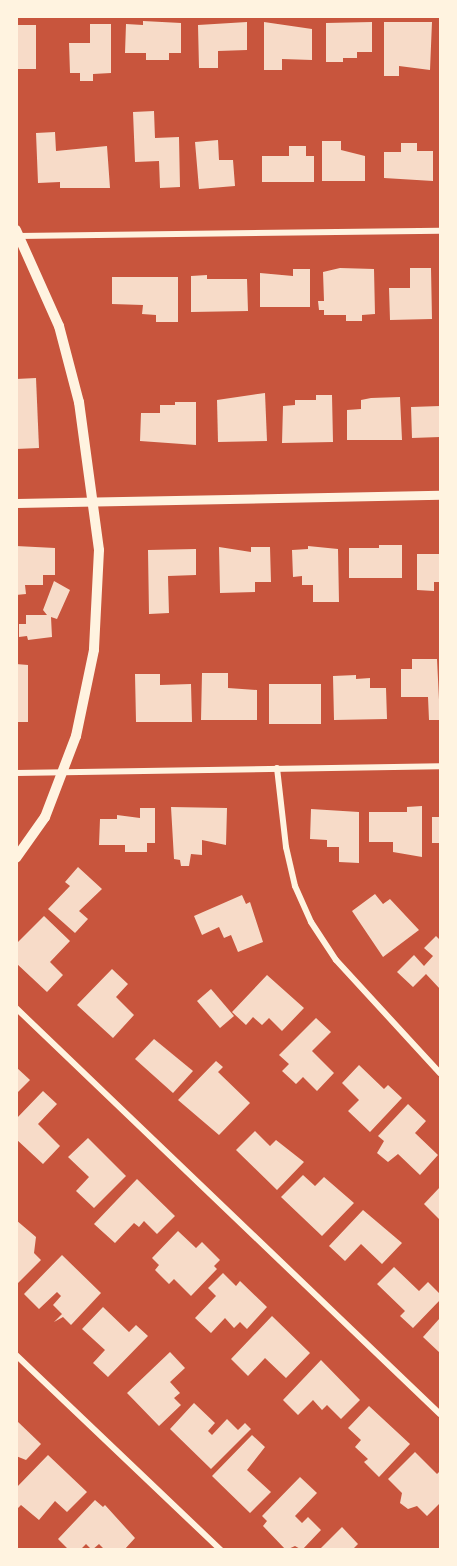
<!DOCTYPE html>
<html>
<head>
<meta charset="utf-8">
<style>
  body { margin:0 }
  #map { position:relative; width:457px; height:1566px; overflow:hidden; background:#c8553d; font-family:Mulish,sans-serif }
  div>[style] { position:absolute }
  .building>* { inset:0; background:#f7dbc8 }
  .minor>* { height:6px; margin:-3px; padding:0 3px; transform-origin:3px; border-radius:3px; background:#fff3e0 }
  .tertiary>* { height:9px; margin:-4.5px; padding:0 4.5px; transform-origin:4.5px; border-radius:4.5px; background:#fff3e0 }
  .secondary>* { height:10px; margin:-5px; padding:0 5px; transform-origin:5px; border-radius:5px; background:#fff3e0 }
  span { translate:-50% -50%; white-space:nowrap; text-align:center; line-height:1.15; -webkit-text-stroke:4.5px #fff3e0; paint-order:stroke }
  .frame { position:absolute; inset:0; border:18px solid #fff3e0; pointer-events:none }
</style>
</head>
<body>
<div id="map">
  <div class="building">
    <div style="clip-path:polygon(143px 21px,181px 23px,181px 53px,169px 53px,169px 60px,146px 60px,146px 53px,125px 53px,126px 24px,143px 25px)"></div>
    <div style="clip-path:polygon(247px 22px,247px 50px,218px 51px,218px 68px,199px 68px,198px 25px)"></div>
    <div style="clip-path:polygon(264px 22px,312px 29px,312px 60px,282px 59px,282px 70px,264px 70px)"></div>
    <div style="clip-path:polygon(372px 22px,372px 52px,357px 52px,357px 58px,343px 58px,343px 62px,326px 62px,326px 23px)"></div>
    <div style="clip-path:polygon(384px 22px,432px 22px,430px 70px,399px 66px,399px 76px,384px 76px)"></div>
    <div style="clip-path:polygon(90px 24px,111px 24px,111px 73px,93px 74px,93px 81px,80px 81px,80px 73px,70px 73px,69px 43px,90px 43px)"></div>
    <div style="clip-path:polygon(16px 25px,36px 25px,36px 69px,16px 69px)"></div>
    <div style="clip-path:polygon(154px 111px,155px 138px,179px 137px,180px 187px,160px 188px,159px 161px,135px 162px,133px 112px)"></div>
    <div style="clip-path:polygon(55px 132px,56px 151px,107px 146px,110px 188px,60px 188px,60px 182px,38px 183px,36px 133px)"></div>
    <div style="clip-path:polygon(218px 140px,219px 160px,233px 160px,235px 186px,199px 189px,195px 142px)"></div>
    <div style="clip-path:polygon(322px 141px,341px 141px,341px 150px,365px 156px,365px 181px,322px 181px)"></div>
    <div style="clip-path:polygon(401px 143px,417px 143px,417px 151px,433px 151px,433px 181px,384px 178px,384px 152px,401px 152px)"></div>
    <div style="clip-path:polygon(289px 146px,306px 146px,306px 156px,314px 156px,314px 182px,262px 182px,262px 156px,289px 156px)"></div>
    <div style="clip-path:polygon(340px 268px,374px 269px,375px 314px,362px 315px,362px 321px,346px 321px,346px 315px,324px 315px,324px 310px,319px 310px,318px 301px,324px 301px,323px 272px)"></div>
    <div style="clip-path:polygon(410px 268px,431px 268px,432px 319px,390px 320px,389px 288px,410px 288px)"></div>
    <div style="clip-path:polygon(293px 269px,310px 269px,310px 307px,260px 307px,260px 273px,293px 276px)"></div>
    <div style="clip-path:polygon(207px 275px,207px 279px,247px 279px,248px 311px,191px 312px,191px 276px)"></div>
    <div style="clip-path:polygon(112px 277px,178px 277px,178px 322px,156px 322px,156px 315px,142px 314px,143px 305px,112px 304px)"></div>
    <div style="clip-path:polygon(36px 378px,39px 448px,16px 449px,16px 379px)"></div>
    <div style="clip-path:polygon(265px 393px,267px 441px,218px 442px,217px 400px)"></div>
    <div style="clip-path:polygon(316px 395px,332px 395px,333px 442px,282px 443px,283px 406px,295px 405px,295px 400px,316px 400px)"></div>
    <div style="clip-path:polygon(400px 397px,402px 440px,347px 440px,347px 410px,361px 409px,361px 400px,371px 398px)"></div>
    <div style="clip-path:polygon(175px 402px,196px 402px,196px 445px,140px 441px,141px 413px,160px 413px,160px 405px,175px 405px)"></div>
    <div style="clip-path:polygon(440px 406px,440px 437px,412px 438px,411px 407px)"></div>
    <div style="clip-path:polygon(379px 545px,402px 545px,402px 578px,349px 578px,349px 548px,379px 548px)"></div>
    <div style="clip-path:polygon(16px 546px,55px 548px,55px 575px,43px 575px,43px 585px,25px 585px,26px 594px,16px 595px)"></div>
    <div style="clip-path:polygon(308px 546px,338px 549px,339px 602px,313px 602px,313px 585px,302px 585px,302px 576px,293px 577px,292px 550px,308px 549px)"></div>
    <div style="clip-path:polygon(219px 547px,251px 552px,251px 547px,270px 547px,271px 582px,255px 582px,255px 592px,220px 593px)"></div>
    <div style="clip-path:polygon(196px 549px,196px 575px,168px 576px,169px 613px,149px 614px,148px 550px)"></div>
    <div style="clip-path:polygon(417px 554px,440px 554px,440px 582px,434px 582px,434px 591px,417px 590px)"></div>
    <div style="clip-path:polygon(54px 581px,70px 590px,57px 619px,51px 617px,52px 637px,28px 640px,27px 636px,19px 637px,19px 624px,26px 624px,26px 615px,47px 615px,43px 610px)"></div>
    <div style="clip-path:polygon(412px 659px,437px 659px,440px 720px,429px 720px,428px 697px,401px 697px,401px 669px,412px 669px)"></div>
    <div style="clip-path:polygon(16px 664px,28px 665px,28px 722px,16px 722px)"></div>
    <div style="clip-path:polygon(202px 673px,228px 673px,228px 688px,257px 690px,257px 720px,201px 720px)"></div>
    <div style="clip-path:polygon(135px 674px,160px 674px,160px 685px,191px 684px,192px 722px,136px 722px)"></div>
    <div style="clip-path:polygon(356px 675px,356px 679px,370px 678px,370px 688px,386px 688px,387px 719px,334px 720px,333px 676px)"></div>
    <div style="clip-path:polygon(269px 684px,321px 684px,321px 724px,269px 724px)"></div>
    <div style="clip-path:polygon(422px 806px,422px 857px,393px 852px,393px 842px,369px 842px,369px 812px,407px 812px,407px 807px)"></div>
    <div style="clip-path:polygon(171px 807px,227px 808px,226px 845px,202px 840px,202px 855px,191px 854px,189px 866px,181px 866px,180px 860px,174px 859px)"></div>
    <div style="clip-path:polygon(140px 808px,155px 808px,155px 843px,147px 843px,147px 852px,125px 852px,125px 845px,99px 845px,100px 819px,117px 819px,117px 815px,140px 818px)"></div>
    <div style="clip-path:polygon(311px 809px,359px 812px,359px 863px,339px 862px,339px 847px,327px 847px,327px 840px,310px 839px)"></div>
    <div style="clip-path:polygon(432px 817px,440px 817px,440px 843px,432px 843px)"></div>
    <div style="clip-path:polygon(78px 867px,102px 889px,79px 911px,88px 919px,75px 933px,48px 909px,70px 886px,65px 882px)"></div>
    <div style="clip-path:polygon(375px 894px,383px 904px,390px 899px,419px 930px,383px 957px,352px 911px)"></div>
    <div style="clip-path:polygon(242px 895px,246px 904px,250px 902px,263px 942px,238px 952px,231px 935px,224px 938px,219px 927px,202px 935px,194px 916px)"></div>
    <div style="clip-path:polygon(44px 916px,70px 941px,50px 962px,63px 975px,47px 992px,16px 963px,16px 944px)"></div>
    <div style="clip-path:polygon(436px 936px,440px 940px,440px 989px,426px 974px,413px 987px,397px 972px,414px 955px,424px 966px,433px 956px,424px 948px)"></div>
    <div style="clip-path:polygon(112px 969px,128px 984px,116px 997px,134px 1015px,113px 1038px,77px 1005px)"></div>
    <div style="clip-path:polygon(267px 975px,304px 1008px,282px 1031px,269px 1018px,262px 1025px,253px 1017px,246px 1025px,232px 1012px)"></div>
    <div style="clip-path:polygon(211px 989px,234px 1016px,220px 1028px,197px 1001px)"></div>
    <div style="clip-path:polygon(316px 1018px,331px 1032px,312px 1051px,334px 1073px,317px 1091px,303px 1077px,296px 1084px,282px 1071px,289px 1064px,279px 1055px)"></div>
    <div style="clip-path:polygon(154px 1039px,193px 1071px,173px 1093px,135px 1059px)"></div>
    <div style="clip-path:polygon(216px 1061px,223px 1067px,218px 1072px,250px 1103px,219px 1135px,178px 1100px)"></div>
    <div style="clip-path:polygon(359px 1065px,384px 1089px,388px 1085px,402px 1098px,370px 1132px,348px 1111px,359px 1100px,342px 1083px)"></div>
    <div style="clip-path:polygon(16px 1067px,30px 1080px,16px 1094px)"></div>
    <div style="clip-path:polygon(43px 1091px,57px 1104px,38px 1124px,60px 1146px,43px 1164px,16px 1139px,16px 1119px)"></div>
    <div style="clip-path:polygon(408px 1104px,426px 1121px,415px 1133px,438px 1155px,420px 1175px,398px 1154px,388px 1162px,377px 1153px,384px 1141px,378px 1136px)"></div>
    <div style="clip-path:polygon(255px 1131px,270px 1146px,276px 1140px,304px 1162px,277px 1190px,236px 1150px)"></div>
    <div style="clip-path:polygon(88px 1138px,126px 1176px,94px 1208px,76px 1191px,89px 1177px,68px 1157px)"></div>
    <div style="clip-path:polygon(303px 1175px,315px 1186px,324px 1177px,354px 1203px,322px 1236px,281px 1197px)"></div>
    <div style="clip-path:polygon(137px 1179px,175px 1216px,157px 1234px,144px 1221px,139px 1227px,134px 1223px,115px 1243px,94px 1224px)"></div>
    <div style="clip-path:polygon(440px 1187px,440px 1220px,424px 1204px)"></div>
    <div style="clip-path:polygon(363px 1210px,402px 1243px,382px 1264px,361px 1244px,345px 1261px,329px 1246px)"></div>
    <div style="clip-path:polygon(16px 1220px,36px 1237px,34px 1253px,41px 1260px,16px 1285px)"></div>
    <div style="clip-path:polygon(178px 1231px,196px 1248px,202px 1242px,220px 1260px,214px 1266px,217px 1269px,191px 1296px,174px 1279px,169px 1284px,155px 1270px,159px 1265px,152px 1258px)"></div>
    <div style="clip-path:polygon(62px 1255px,101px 1293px,71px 1325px,63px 1317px,54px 1322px,62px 1314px,53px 1305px,61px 1296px,57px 1292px,39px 1309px,24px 1294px)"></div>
    <div style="clip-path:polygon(394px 1267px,419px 1291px,428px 1282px,440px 1294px,440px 1300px,413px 1328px,400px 1316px,405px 1311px,377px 1284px)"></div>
    <div style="clip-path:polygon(223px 1273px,236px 1286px,240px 1281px,267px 1307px,247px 1329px,240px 1322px,234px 1328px,225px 1318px,211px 1333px,195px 1318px,216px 1296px,208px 1288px)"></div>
    <div style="clip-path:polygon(103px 1307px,129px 1332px,136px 1325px,148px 1336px,108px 1377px,93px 1363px,105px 1350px,82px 1329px)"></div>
    <div style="clip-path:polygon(272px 1316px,310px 1353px,286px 1378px,265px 1358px,248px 1376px,231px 1359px)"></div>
    <div style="clip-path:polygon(440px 1318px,440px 1353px,423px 1337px)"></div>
    <div style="clip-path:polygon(170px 1352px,185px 1368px,170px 1382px,180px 1393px,174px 1398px,181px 1405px,159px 1426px,127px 1393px)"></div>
    <div style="clip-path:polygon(321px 1360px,360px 1400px,341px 1419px,327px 1405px,322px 1410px,313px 1400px,298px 1415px,283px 1400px)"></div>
    <div style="clip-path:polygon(194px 1403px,215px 1423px,208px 1431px,212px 1435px,227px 1419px,238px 1430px,245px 1423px,251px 1429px,211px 1469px,170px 1429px)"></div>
    <div style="clip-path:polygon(369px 1406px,410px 1444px,379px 1477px,364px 1462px,368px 1459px,355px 1447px,361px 1440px,348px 1428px)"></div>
    <div style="clip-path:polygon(16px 1420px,41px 1444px,26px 1460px,16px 1456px)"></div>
    <div style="clip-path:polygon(252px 1435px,265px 1447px,247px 1470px,271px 1492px,250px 1513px,212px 1476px)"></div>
    <div style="clip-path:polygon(415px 1452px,437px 1474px,440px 1471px,440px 1503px,427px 1516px,417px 1506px,408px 1509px,400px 1503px,402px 1493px,388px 1479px)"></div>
    <div style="clip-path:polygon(48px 1455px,87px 1492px,67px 1512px,55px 1501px,39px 1520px,21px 1505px,16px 1510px,16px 1488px)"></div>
    <div style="clip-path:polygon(300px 1477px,317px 1493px,295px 1516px,302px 1523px,308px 1517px,321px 1530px,302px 1550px,295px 1546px,286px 1550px,263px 1526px,267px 1521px,262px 1516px)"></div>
    <div style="clip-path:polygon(95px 1500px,103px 1507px,105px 1505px,135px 1538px,124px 1550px,105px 1550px,99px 1544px,92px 1550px,86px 1544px,80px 1550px,69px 1550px,58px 1539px)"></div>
    <div style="clip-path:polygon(342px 1527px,358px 1544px,352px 1550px,319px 1550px)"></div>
  </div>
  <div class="minor">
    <div style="left:18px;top:236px;width:422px;rotate:-0.7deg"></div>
    <div style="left:277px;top:768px;width:80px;rotate:83.5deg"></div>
    <div style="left:286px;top:847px;width:40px;rotate:77deg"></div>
    <div style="left:295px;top:886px;width:39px;rotate:66deg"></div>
    <div style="left:311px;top:922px;width:45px;rotate:56.7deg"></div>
    <div style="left:336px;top:960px;width:154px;rotate:47.4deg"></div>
    <div style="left:16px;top:773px;width:424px;rotate:-0.9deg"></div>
    <div style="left:16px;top:1008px;width:587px;rotate:43.76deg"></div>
    <div style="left:16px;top:1355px;width:283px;rotate:43.6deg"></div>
  </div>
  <div class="tertiary">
    <div style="left:16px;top:503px;width:424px;rotate:-1.1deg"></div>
  </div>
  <div class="secondary">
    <div style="left:16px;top:230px;width:105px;rotate:65.9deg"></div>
    <div style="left:59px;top:326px;width:79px;rotate:75.3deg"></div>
    <div style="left:79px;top:402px;width:149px;rotate:82.3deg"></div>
    <div style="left:99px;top:550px;width:100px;rotate:92.9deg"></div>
    <div style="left:94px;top:650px;width:88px;rotate:101.8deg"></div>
    <div style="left:76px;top:736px;width:87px;rotate:110.9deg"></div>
    <div style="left:45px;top:817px;width:50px;rotate:125.3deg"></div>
  </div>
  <div class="frame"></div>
</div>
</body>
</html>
